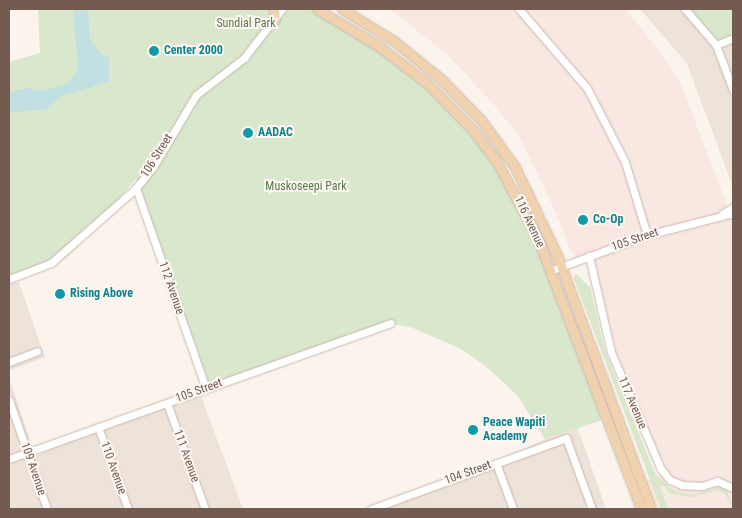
<!DOCTYPE html>
<html>
<head>
<meta charset="utf-8">
<style>
  body { margin:0 }
  #map { position:relative; width:742px; height:518px; overflow:hidden; background:#fbf4ec; font-family:"Roboto Condensed",sans-serif }
  div>[style] { position:absolute }
  .residential>* { inset:0; background:#eee3d9 }
  .commercial>* { inset:0; background:#f9e7e2 }
  .green>* { inset:0; background:#d9e7cc }
  .water>* { inset:0; background:#c2e0e2 }
  .roads { filter:drop-shadow(0 0 1px #c9b9b0) drop-shadow(0 0 1px #c9b9b0) }
  .minor>* { height:7px; margin:-3.5px; padding:0 3.5px; transform-origin:3.5px; border-radius:3.5px; background:#fff }
  .major>* { height:9px; margin:-4.5px; padding:0 4.5px; transform-origin:4.5px; border-radius:4.5px; background:#f0d2ae }
  .dots>* { width:14px; height:14px; translate:-50% -50%; box-sizing:border-box; border:2px solid #fdf8f3; border-radius:50% }
  span { translate:-50% -50%; white-space:nowrap; text-align:center; line-height:1.15; -webkit-text-stroke:4px #fdf8f3; paint-order:stroke }
  .park-label { font-size:12px; color:#5c784b }
  .culture-label { font-size:12px; color:#0d838f; font-weight:700 }
  .left { translate:0 -50%; text-align:left }
  .street-label { font-size:12px; color:#735b52 }
  .frame { position:absolute; inset:0; border:10px solid #735b52; pointer-events:none }
</style>
</head>
<body>
<div id="map">
  <div class="residential">
    <div style="clip-path:polygon(640px 9px,733px 9px,733px 187px,687px 64px)"></div>
    <div style="clip-path:polygon(9px 282px,19px 283px,45px 357px,9px 371px,10px 381px,36px 456px,98px 429px,201px 396px,243px 509px,9px 509px)"></div>
    <div style="clip-path:polygon(578px 428px,606px 509px,371px 509px,493px 464px,545px 439px)"></div>
  </div>
  <div class="commercial">
    <div style="clip-path:polygon(390px 9px,626px 9px,661px 54px,681px 84px,733px 221px,733px 509px,652px 509px,641px 483px,664px 474px,618px 369px,589px 257px,575px 261px,552px 204px,520px 138px,497px 108px,448px 55px)"></div>
  </div>
  <div class="green">
    <div style="clip-path:polygon(38px 9px,317px 9px,397px 59px,485px 145px,550px 271px,602px 420px,545px 439px,517px 395px,483px 364px,461px 349px,413px 328px,390px 323px,212px 392px,136px 179px,77px 247px,65px 258px,9px 281px,9px 62px,40px 53px)"></div>
    <div style="clip-path:polygon(688px 9px,733px 9px,733px 34px,715px 41px)"></div>
    <div style="clip-path:polygon(575px 273px,590px 287px,605px 351px,655px 473px,670px 488px,682px 493px,695px 494px,720px 487px,727px 490px,733px 509px,725px 494px,718px 490px,692px 497px,670px 494px,663px 485px,660px 486px,668px 509px,661px 509px,574px 279px)"></div>
  </div>
  <div class="water">
    <div style="clip-path:polygon(73px 9px,88px 9px,90px 40px,101px 54px,109px 58px,109px 82px,61px 96px,47px 109px,9px 113px,9px 92px,28px 88px,40px 91px,67px 84px,78px 70px)"></div>
  </div>
  <div class="roads">
    <div class="minor">
      <div style="left:519px;top:9px;width:104px;rotate:49.3deg"></div>
      <div style="left:587px;top:88px;width:83px;rotate:62.8deg"></div>
      <div style="left:625px;top:162px;width:76px;rotate:73.2deg"></div>
      <div style="left:685px;top:9px;width:48px;rotate:49.3deg"></div>
      <div style="left:716px;top:45px;width:48px;rotate:69.3deg"></div>
      <div style="left:716px;top:45px;width:18px;rotate:-22deg"></div>
      <div style="left:136px;top:188px;width:213px;rotate:70.8deg"></div>
      <div style="left:722px;top:214px;width:13px;rotate:-32deg"></div>
      <div style="left:589px;top:256px;width:98px;rotate:77.1deg"></div>
      <div style="left:611px;top:352px;width:127px;rotate:66.9deg"></div>
      <div style="left:661px;top:469px;width:14px;rotate:51deg"></div>
      <div style="left:670px;top:480px;width:13px;rotate:23deg"></div>
      <div style="left:682px;top:485px;width:20px;rotate:3deg"></div>
      <div style="left:702px;top:486px;width:16px;rotate:-18deg"></div>
      <div style="left:717px;top:481px;width:17px;rotate:24deg"></div>
      <div style="left:550px;top:271px;width:103px;rotate:-20.4deg"></div>
      <div style="left:647px;top:235px;width:89px;rotate:-14.3deg"></div>
      <div style="left:9px;top:279px;width:45px;rotate:-20.9deg"></div>
      <div style="left:51px;top:263px;width:113px;rotate:-41.4deg"></div>
      <div style="left:136px;top:188px;width:27px;rotate:-51deg"></div>
      <div style="left:153px;top:167px;width:84px;rotate:-59.2deg"></div>
      <div style="left:196px;top:95px;width:61px;rotate:-37.6deg"></div>
      <div style="left:244px;top:58px;width:62px;rotate:-52.2deg"></div>
      <div style="left:9px;top:362px;width:30px;rotate:-21deg"></div>
      <div style="left:9px;top:400px;width:115px;rotate:70.8deg"></div>
      <div style="left:167px;top:403px;width:113px;rotate:70.3deg"></div>
      <div style="left:98px;top:427px;width:87px;rotate:69.9deg"></div>
      <div style="left:9px;top:459px;width:405px;rotate:-19.6deg"></div>
      <div style="left:496px;top:463px;width:49px;rotate:69.7deg"></div>
      <div style="left:371px;top:509px;width:208px;rotate:-20deg"></div>
      <div style="left:566px;top:438px;width:76px;rotate:69.9deg"></div>
    </div>
    <div class="major">
      <div style="left:274px;top:9px;width:11px;rotate:85deg"></div>
      <div style="left:317px;top:9px;width:74px;rotate:31.1deg"></div>
      <div style="left:380px;top:47px;width:62px;rotate:37.8deg"></div>
      <div style="left:429px;top:85px;width:62px;rotate:45.7deg"></div>
      <div style="left:472px;top:129px;width:41px;rotate:52.9deg"></div>
      <div style="left:497px;top:162px;width:87px;rotate:62deg"></div>
      <div style="left:538px;top:239px;width:289px;rotate:69.1deg"></div>
      <div style="left:342px;top:9px;width:61px;rotate:31.6deg"></div>
      <div style="left:394px;top:41px;width:62px;rotate:39.1deg"></div>
      <div style="left:442px;top:80px;width:56px;rotate:45.7deg"></div>
      <div style="left:481px;top:120px;width:58px;rotate:54.1deg"></div>
      <div style="left:515px;top:167px;width:98px;rotate:64.5deg"></div>
      <div style="left:557px;top:255px;width:271px;rotate:69.7deg"></div>
    </div>
  </div>
  <div class="dots">
    <div style="left:154px;top:51px;background:#0f9aa8"></div>
    <div style="left:248px;top:133px;background:#0f9aa8"></div>
    <div style="left:583px;top:220px;background:#0f9aa8"></div>
    <div style="left:60px;top:294px;background:#0f9aa8"></div>
    <div style="left:473px;top:430px;background:#0f9aa8"></div>
  </div>
  <div class="park-label">
    <span style="left:246px;top:24px">Sundial Park</span>
    <span style="left:306px;top:187px">Muskoseepi Park</span>
  </div>
  <div class="culture-label">
    <span class="left" style="left:164px;top:51px">Center 2000</span>
    <span class="left" style="left:258px;top:133px">AADAC</span>
    <span class="left" style="left:593px;top:220px">Co-Op</span>
    <span class="left" style="left:70px;top:294px">Rising Above</span>
    <span class="left" style="left:483px;top:430px">Peace Wapiti<br>Academy</span>
  </div>
  <div class="street-label">
    <span style="left:157px;top:156px;rotate:-58deg">106 Street</span>
    <span style="left:529px;top:222px;rotate:65deg">116 Avenue</span>
    <span style="left:635px;top:240px;rotate:-19deg">105 Street</span>
    <span style="left:171px;top:288px;rotate:71deg">112 Avenue</span>
    <span style="left:199px;top:391px;rotate:-20deg">105 Street</span>
    <span style="left:632px;top:403px;rotate:67deg">117 Avenue</span>
    <span style="left:186px;top:456px;rotate:70deg">111 Avenue</span>
    <span style="left:113px;top:468px;rotate:70deg">110 Avenue</span>
    <span style="left:33px;top:469px;rotate:71deg">109 Avenue</span>
    <span style="left:468px;top:473px;rotate:-20deg">104 Street</span>
  </div>
  <div class="frame"></div>
</div>
</body>
</html>
